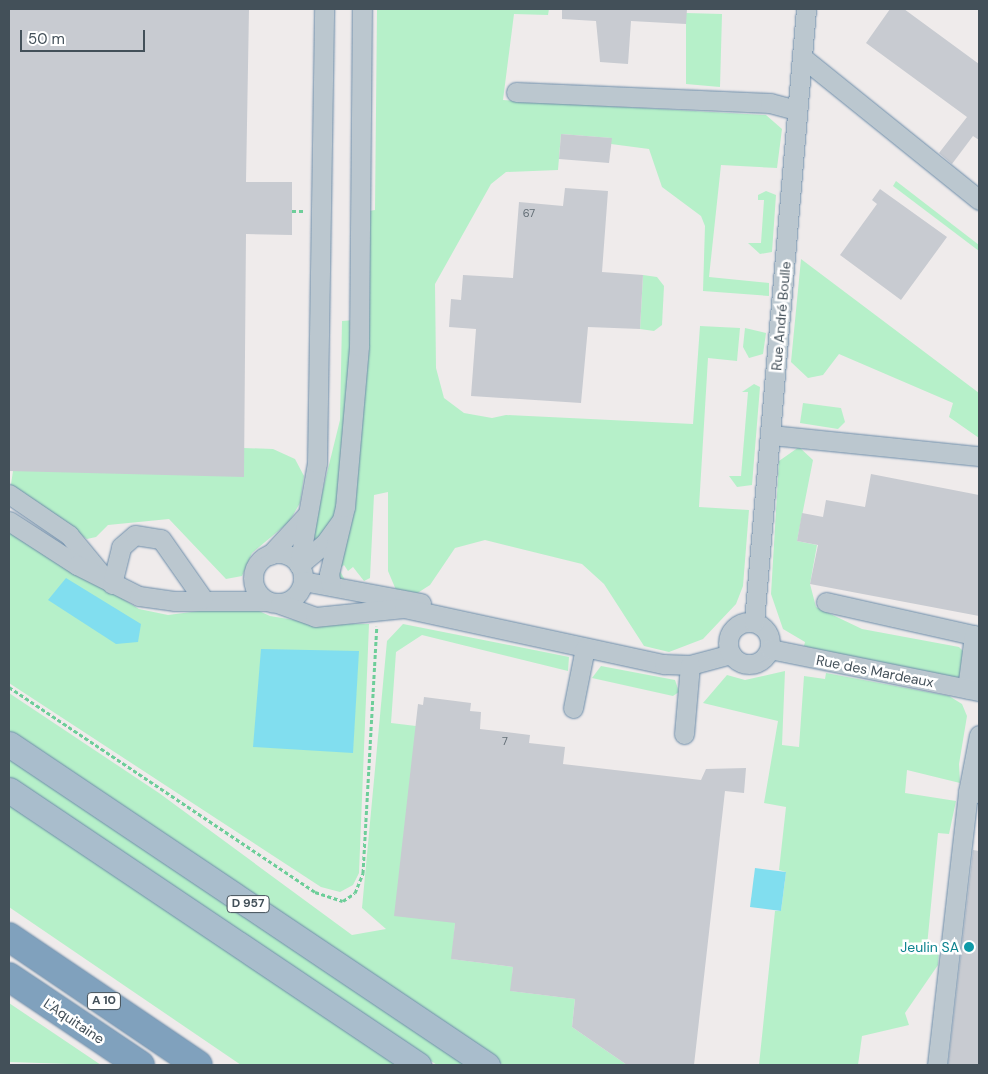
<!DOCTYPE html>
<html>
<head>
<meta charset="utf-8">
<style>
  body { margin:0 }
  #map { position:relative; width:988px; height:1074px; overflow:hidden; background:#efebeb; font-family:"DM Sans",sans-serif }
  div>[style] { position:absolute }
  .green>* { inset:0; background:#b6f0c9 }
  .water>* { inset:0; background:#81deef }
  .building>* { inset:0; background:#c8cbd1 }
  .path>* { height:3px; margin-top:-1.5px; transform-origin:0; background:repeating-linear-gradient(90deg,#6dce99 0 4px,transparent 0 6.5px) }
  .roads { filter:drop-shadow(0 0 1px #6c8ca9) drop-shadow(0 0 1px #6c8ca9) }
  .minor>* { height:19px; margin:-9.5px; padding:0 9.5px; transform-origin:9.5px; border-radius:9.5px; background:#bbc7cf }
  .minor>.ring { margin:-9.5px; padding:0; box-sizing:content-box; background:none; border:19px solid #bbc7cf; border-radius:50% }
  .major>* { height:25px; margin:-12.5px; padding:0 12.5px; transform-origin:12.5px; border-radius:12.5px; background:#a9bdcc }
  .highway>* { height:28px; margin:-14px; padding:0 14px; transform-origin:14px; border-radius:14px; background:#80a1bd }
  .dots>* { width:14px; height:14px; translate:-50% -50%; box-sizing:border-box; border:2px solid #fff; border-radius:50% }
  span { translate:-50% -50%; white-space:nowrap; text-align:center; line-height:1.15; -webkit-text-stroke:5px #fff; paint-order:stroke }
  .number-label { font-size:11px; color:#646f77 }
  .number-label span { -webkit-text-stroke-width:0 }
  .shield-label span { padding:1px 4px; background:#fff; border:1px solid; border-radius:4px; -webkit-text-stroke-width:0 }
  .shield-label { font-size:12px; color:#435059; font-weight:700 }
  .street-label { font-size:14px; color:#435059 }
  .culture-label { font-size:14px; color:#0d838f }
  .right { translate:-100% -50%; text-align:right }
  .frame { position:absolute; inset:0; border:10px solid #435059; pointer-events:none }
  .scale { position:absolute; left:20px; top:30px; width:125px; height:22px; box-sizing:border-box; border:2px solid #435059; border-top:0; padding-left:6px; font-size:15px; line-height:18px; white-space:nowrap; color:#435059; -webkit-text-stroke:4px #fff; paint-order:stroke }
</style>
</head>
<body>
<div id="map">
  <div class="green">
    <div style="clip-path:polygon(377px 9px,549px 9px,548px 15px,514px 14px,503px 100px,766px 115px,782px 129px,777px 168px,721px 165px,709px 277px,769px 283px,769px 296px,703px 291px,705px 226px,701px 216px,662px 187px,649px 149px,611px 144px,611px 138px,561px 134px,558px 170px,506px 172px,491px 184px,435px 284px,436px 368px,444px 398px,464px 413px,492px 418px,506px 415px,693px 424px,700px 326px,740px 328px,737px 361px,708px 358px,699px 507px,749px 510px,743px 586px,736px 604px,703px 639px,669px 652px,644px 646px,604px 584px,582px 564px,485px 540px,455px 548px,430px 585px,416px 594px,396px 590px,388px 571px,388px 492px,374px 495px,370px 578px,364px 581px,353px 567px,348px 571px,344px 565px,339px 569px,346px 582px,339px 579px,336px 572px,369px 211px,375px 210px)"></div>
    <div style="clip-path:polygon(686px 13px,722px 14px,720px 87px,686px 84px)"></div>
    <div style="clip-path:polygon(896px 181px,979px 245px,979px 251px,893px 186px)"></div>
    <div style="clip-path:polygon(766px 191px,776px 195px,772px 252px,760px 254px,748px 243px,761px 243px,764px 200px,758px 200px,758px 195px)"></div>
    <div style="clip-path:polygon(801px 259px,979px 393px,979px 438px,949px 417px,953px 403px,839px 354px,823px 375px,808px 378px,791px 362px)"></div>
    <div style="clip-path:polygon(643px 275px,657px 277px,664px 286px,662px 325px,654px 331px,640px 329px)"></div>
    <div style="clip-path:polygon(355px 320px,335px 523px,314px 541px,311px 538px,340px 420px,342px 321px)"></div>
    <div style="clip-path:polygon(745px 328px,766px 333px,763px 354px,749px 358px,743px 347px)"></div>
    <div style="clip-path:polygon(754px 384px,760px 387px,752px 485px,737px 487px,729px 476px,741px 476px,748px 392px,742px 392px)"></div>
    <div style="clip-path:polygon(803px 403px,841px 408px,845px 422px,838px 429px,800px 423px)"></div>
    <div style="clip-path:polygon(799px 447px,813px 460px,797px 541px,817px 545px,810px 584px,816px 607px,862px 629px,959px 647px,965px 653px,959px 678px,834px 655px,804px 646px,805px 642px,783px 629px,771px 594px,779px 461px)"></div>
    <div style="clip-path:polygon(244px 448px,273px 449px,295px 459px,304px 476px,300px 503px,289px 522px,252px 553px,242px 576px,226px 579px,169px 519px,108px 525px,96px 537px,87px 539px,10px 491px,13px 471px)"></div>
    <div style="clip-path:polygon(9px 526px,139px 609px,168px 615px,246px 605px,270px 616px,312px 623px,369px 624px,359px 873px,353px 885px,340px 892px,321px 887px,9px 683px)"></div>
    <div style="clip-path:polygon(403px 624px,569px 657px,568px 671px,422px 635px,396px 652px,391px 723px,416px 726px,455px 923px,452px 959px,513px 967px,511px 991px,575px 999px,572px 1027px,627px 1065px,503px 1065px,9px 732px,9px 693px,159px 793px,352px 935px,386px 929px,362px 908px,387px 641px)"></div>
    <div style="clip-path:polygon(601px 666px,675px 680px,679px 692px,673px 696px,592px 678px)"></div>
    <div style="clip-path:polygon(785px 671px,782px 745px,799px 747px,804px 676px,825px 679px,826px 673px,949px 696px,962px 704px,967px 716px,959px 764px,960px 783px,907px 770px,905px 793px,956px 801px,949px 834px,938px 833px,927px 946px,939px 949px,938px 965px,905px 1013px,909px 1025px,862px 1036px,858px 1065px,759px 1065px,775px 911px,781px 911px,786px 872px,779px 870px,786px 807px,764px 803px,778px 721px,703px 703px,727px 675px,745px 680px)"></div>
    <div style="clip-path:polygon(9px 756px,471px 1065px,437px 1065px,9px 777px)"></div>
    <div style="clip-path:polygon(9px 801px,399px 1065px,241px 1065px,9px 907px)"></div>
    <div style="clip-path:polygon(9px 1003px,101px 1065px,9px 1062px)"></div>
  </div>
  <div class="water">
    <div style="clip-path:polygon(66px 578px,141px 624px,138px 642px,116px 644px,48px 600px)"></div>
    <div style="clip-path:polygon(261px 649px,359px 651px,353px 753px,253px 747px)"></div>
    <div style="clip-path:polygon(755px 868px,786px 872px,781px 911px,750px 907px)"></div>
  </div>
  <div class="building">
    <div style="clip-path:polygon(9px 9px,249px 9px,246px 182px,292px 182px,292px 235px,246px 234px,244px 477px,9px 471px)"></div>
    <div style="clip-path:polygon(562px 9px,687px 9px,686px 24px,631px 21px,628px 64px,600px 62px,596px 21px,562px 19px)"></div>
    <div style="clip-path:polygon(890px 9px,904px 9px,979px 64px,979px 140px,973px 136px,952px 164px,939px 153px,967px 117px,866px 43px)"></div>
    <div style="clip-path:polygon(561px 134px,612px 138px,609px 163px,559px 159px)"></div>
    <div style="clip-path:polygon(565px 188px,608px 191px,602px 272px,643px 275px,640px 329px,588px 327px,581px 403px,471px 396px,476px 329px,449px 327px,451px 299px,461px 300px,463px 275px,513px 278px,519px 202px,563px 206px)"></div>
    <div style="clip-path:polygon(880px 189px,947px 237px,901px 300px,840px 255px,877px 204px,872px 200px)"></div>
    <div style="clip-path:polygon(871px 474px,979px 495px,979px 616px,810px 584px,818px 545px,797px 541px,802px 513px,823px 517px,826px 500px,865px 507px)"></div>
    <div style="clip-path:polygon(424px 697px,471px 703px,470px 711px,481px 712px,480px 729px,530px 735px,529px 743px,565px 747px,563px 764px,701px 780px,706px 769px,746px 768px,744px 793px,725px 791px,694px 1065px,627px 1065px,572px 1027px,575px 999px,510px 991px,513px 967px,451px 959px,455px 923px,394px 916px,418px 704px,423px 705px)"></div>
    <div style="clip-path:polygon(973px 850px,979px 851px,979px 1065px,948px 1065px)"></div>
  </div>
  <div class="path">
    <div style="left:292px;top:211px;width:12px"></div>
    <div style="left:9px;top:687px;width:368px;rotate:33.8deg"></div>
    <div style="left:315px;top:892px;width:29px;rotate:18deg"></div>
    <div style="left:343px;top:901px;width:14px;rotate:-34deg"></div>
    <div style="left:355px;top:893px;width:22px;rotate:-68deg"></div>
    <div style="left:363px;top:873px;width:247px;rotate:-86.8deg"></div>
  </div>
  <div class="roads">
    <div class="minor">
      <div style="left:802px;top:57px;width:228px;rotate:38.9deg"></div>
      <div style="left:516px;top:92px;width:254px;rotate:2.5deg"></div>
      <div style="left:770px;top:103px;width:28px;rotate:15deg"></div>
      <div style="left:771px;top:435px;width:209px;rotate:5.8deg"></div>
      <div style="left:9px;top:494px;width:73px;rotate:34.3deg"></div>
      <div style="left:69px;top:535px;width:52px;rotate:50.5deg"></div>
      <div style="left:9px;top:521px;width:81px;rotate:32.9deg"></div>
      <div style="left:77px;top:565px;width:69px;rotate:26.6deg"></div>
      <div style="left:139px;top:596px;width:35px;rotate:8deg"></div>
      <div style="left:174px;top:601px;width:93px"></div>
      <div class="ring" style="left:253px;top:553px;width:31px;height:31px"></div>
      <div style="left:270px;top:555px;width:53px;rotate:-47.3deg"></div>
      <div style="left:299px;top:565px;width:104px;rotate:-80deg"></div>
      <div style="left:317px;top:463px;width:454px;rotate:-89.1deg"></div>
      <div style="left:299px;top:565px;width:34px;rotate:-40deg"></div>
      <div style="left:325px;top:543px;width:26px;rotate:-54deg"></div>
      <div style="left:303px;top:581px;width:120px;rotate:10.6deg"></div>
      <div style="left:112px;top:584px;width:38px;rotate:-76deg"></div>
      <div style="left:121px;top:547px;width:18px;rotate:-41deg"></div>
      <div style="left:135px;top:535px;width:26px;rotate:9deg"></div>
      <div style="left:161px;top:539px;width:73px;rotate:55deg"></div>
      <div style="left:331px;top:585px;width:11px;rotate:-100deg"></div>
      <div style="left:329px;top:574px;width:69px;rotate:-76.6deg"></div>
      <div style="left:345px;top:507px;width:162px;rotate:-85deg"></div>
      <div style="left:359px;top:346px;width:337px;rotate:-89.5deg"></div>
      <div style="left:826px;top:602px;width:152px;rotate:12.6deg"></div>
      <div style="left:974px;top:635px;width:54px;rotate:97.4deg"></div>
      <div style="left:280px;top:604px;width:37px;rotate:20deg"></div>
      <div style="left:315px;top:617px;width:89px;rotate:-5.8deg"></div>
      <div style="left:404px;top:608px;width:266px;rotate:12.2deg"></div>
      <div style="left:664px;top:664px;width:26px;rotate:2deg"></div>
      <div style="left:690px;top:665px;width:42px;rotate:-15deg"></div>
      <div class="ring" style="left:728px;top:622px;width:23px;height:23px"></div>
      <div style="left:754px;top:622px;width:615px;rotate:-85.15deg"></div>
      <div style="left:770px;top:649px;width:213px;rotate:11.4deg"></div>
      <div style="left:573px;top:708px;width:61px;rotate:-78.7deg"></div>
      <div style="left:684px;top:734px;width:69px;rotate:-85deg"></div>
      <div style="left:979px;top:793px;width:11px;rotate:-175deg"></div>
      <div style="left:968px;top:792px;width:58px;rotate:-79.1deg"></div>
      <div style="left:937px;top:1065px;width:275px;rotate:-83.5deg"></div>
    </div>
    <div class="major">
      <div style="left:9px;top:744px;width:576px;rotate:33.88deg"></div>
      <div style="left:9px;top:790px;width:493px;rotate:33.9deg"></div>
    </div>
    <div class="highway">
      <div style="left:9px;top:937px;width:228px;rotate:34.1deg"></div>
      <div style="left:9px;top:977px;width:158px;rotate:33.9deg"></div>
    </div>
  </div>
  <div class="dots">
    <div style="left:969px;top:947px;background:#0f9aa8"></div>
  </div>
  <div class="number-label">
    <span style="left:529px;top:213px">67</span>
    <span style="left:505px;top:741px">7</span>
  </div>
  <div class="shield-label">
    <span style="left:248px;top:904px">D 957</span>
    <span style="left:104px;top:1001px">A 10</span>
  </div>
  <div class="street-label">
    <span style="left:781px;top:316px;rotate:-85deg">Rue André Boulle</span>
    <span style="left:875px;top:671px;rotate:11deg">Rue des Mardeaux</span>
    <span style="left:74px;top:1021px;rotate:34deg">L'Aquitaine</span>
  </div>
  <div class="culture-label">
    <span class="right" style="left:959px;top:947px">Jeulin SA</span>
  </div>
  <div class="frame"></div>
  <div class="scale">50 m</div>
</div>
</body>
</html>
